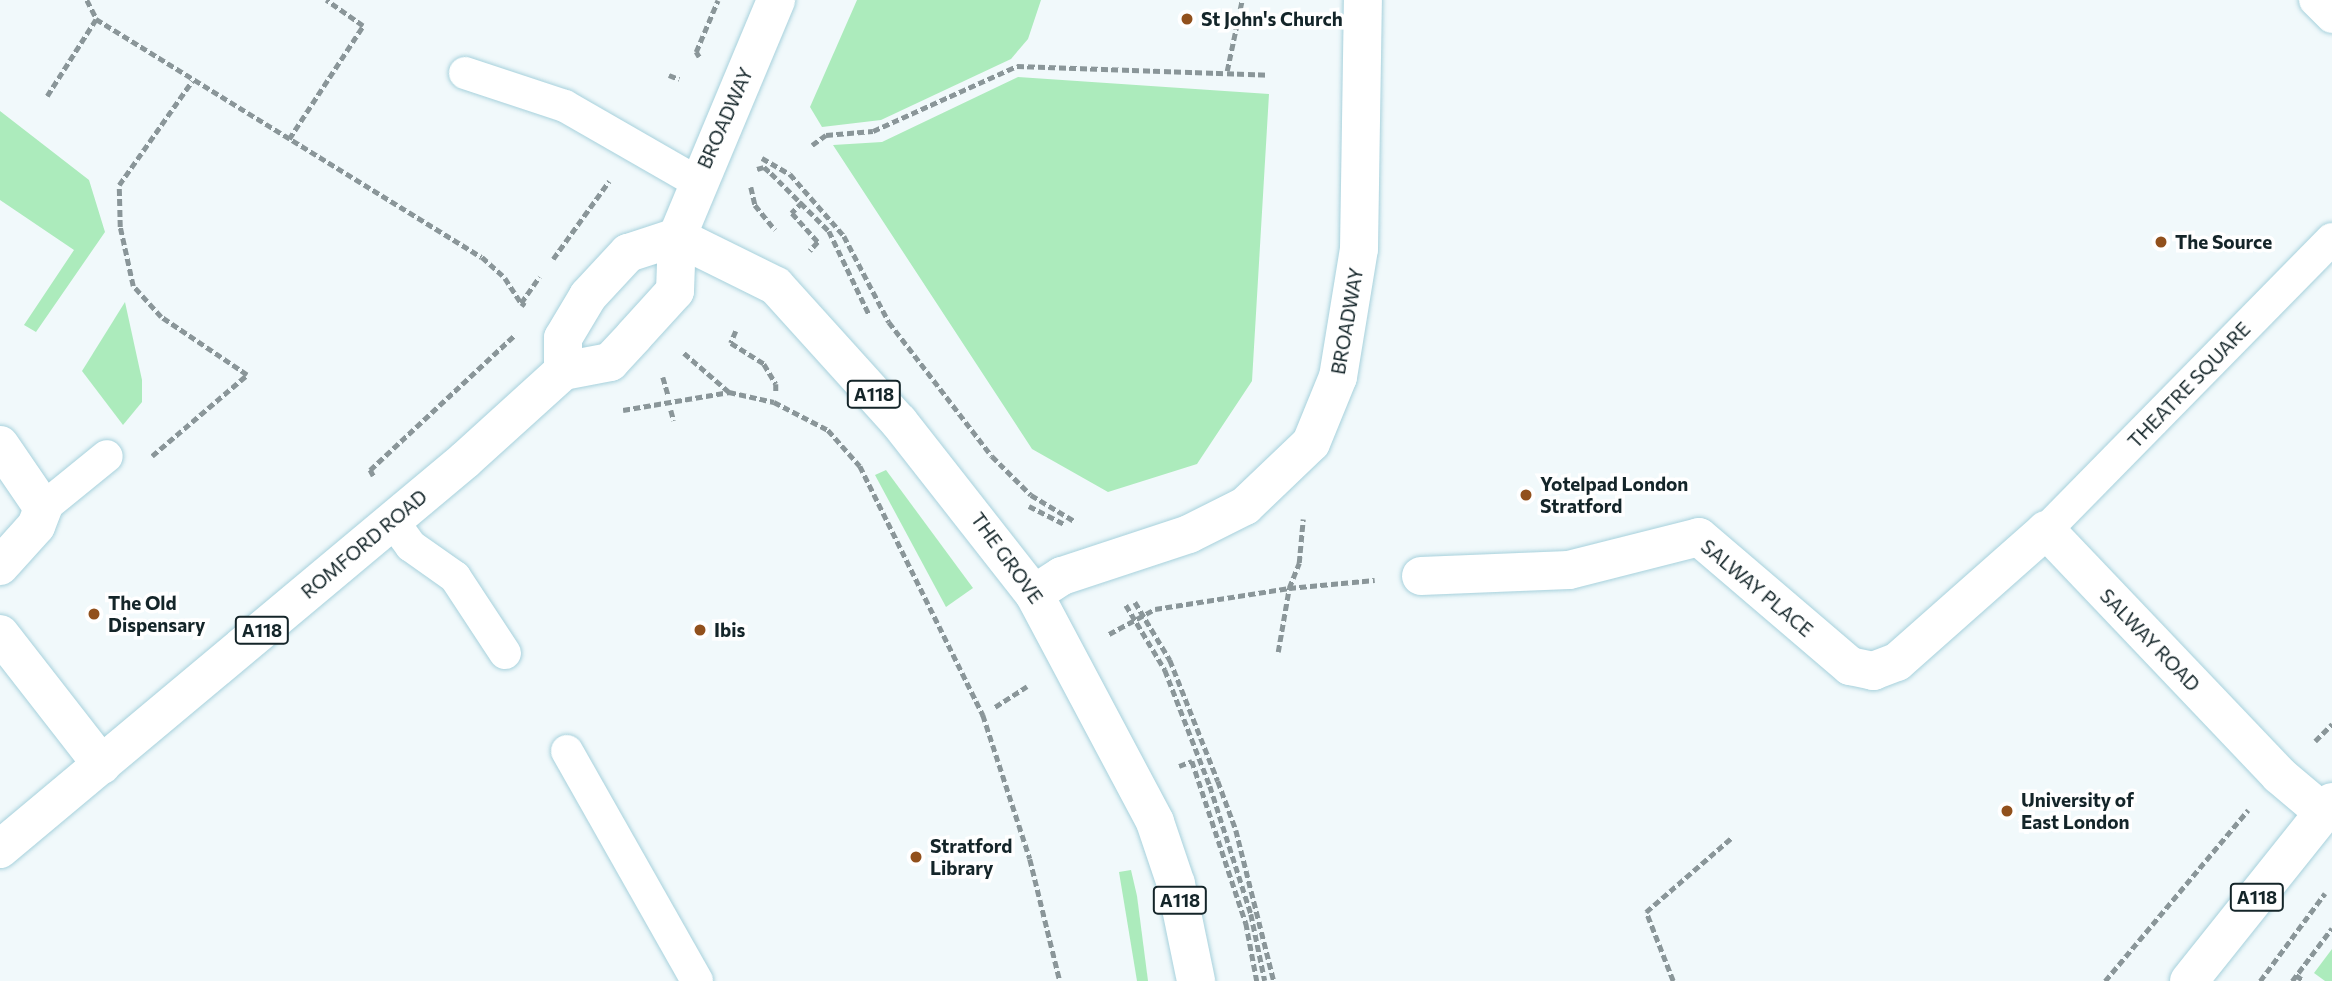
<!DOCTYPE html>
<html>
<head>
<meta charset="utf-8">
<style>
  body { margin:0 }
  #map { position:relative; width:2332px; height:981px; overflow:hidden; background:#f1f9fb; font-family:Commissioner,sans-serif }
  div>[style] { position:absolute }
  .green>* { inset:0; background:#acebbc }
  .path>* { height:4.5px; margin-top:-2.25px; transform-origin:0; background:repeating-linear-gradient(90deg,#8a9699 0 7px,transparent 0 10.5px) }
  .roads { filter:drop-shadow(0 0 2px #a7d1dc) drop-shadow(0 0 2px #a7d1dc) }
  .lane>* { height:32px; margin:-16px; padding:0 16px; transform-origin:16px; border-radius:16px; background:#fff }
  .street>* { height:38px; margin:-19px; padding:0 19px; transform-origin:19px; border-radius:19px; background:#fff }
  .primary>* { height:38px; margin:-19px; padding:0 19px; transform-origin:19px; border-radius:19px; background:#fff }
  .dots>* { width:19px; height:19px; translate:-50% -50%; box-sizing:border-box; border:4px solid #fff; border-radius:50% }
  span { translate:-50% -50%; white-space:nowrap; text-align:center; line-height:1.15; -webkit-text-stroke:7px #fff; paint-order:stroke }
  .shield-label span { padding:2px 5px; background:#fff; border:2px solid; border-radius:5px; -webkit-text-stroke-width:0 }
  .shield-label { font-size:18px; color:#142529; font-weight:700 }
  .poi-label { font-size:19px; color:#142529; font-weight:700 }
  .left { translate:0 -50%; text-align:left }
  .street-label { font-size:19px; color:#142529 }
</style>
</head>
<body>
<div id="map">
  <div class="green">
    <div style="clip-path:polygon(857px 0,1041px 0,1028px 39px,1011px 59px,881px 120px,822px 127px,810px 107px)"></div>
    <div style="clip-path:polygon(1018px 77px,1269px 94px,1252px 381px,1197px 464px,1108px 492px,1032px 449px,833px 145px,882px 142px)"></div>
    <div style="clip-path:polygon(0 111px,89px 180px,105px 232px,36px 332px,24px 325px,74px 250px,0 200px)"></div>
    <div style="clip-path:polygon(125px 302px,142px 380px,142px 402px,123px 425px,82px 371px)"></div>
    <div style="clip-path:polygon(886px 470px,973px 588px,946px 607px,875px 475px)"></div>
    <div style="clip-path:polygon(1131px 870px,1137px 896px,1148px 981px,1137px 981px,1119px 872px)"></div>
    <div style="clip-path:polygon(2332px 949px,2332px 981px,2325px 981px,2314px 973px)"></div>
  </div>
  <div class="path">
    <div style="left:87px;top:0;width:20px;rotate:63deg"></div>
    <div style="left:699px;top:57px;width:6px;rotate:-121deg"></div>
    <div style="left:696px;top:52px;width:56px;rotate:-67.1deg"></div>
    <div style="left:1227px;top:71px;width:73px;rotate:-78.1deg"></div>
    <div style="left:669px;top:75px;width:11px;rotate:22deg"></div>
    <div style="left:47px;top:96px;width:91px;rotate:-57.5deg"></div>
    <div style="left:96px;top:19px;width:453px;rotate:31.7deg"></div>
    <div style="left:482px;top:257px;width:31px;rotate:42deg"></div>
    <div style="left:505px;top:278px;width:30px;rotate:57deg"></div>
    <div style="left:289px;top:139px;width:135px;rotate:-56.8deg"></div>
    <div style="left:363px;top:26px;width:45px;rotate:-144.9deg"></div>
    <div style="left:812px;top:145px;width:17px;rotate:-36deg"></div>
    <div style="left:826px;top:135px;width:47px;rotate:-4.9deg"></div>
    <div style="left:873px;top:131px;width:158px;rotate:-24.3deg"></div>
    <div style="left:1017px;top:66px;width:252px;rotate:2deg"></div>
    <div style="left:762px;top:158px;width:32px;rotate:30deg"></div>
    <div style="left:790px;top:174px;width:82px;rotate:48.9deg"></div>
    <div style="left:844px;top:236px;width:97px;rotate:62.4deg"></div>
    <div style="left:889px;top:322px;width:169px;rotate:52.5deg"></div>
    <div style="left:992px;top:456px;width:55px;rotate:45deg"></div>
    <div style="left:1031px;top:495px;width:52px;rotate:31deg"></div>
    <div style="left:757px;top:169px;width:7px;rotate:-16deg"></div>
    <div style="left:764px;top:167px;width:9px;rotate:41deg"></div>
    <div style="left:771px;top:173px;width:82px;rotate:45deg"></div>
    <div style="left:829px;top:231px;width:92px;rotate:64.3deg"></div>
    <div style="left:751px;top:187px;width:18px;rotate:77deg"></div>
    <div style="left:755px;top:205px;width:32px;rotate:51deg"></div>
    <div style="left:803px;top:202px;width:16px;rotate:135deg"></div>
    <div style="left:792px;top:213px;width:39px;rotate:48deg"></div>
    <div style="left:818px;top:242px;width:12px;rotate:132deg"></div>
    <div style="left:553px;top:259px;width:96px;rotate:-54.3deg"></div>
    <div style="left:525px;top:306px;width:5px;rotate:-143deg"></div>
    <div style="left:521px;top:303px;width:32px;rotate:-55deg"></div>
    <div style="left:736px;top:331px;width:13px;rotate:113deg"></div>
    <div style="left:731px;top:343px;width:39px;rotate:32deg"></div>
    <div style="left:764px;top:364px;width:23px;rotate:59deg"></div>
    <div style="left:776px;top:384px;width:10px;rotate:90deg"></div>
    <div style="left:684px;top:353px;width:60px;rotate:40.9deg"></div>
    <div style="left:663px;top:377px;width:18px;rotate:74deg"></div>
    <div style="left:623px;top:410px;width:108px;rotate:-9.6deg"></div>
    <div style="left:729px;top:392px;width:46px;rotate:12.5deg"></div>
    <div style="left:774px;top:402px;width:61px;rotate:27.4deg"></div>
    <div style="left:828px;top:430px;width:48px;rotate:48.4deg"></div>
    <div style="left:860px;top:466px;width:278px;rotate:63.7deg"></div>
    <div style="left:983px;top:715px;width:151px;rotate:71.9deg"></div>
    <div style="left:1030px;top:859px;width:126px;rotate:76.2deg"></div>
    <div style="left:671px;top:410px;width:11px;rotate:75deg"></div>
    <div style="left:152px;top:456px;width:125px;rotate:-40.5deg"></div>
    <div style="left:247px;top:375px;width:104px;rotate:-146deg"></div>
    <div style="left:161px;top:317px;width:42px;rotate:-132.1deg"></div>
    <div style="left:133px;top:286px;width:60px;rotate:-102.4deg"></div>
    <div style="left:120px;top:227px;width:42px;rotate:-91.4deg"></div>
    <div style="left:119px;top:185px;width:127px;rotate:-54.9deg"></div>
    <div style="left:373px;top:476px;width:7px;rotate:-117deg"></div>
    <div style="left:370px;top:470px;width:198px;rotate:-43deg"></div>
    <div style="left:1029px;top:506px;width:39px;rotate:27deg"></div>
    <div style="left:1135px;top:602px;width:68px;rotate:58.9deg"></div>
    <div style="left:1170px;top:660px;width:130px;rotate:68.4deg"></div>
    <div style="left:1218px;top:781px;width:52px;rotate:69.8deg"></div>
    <div style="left:1236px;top:830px;width:156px;rotate:75.9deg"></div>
    <div style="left:1126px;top:605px;width:76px;rotate:59deg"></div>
    <div style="left:1165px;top:670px;width:124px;rotate:68.8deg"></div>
    <div style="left:1210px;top:786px;width:134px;rotate:72.2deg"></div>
    <div style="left:1251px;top:914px;width:68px;rotate:78.2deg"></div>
    <div style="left:1109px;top:634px;width:52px;rotate:-28.5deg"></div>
    <div style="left:1155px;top:609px;width:136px;rotate:-8.9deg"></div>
    <div style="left:1289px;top:588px;width:86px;rotate:-5.3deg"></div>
    <div style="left:1278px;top:652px;width:65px;rotate:-80.2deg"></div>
    <div style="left:1289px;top:588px;width:27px;rotate:-68deg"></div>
    <div style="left:1299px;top:563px;width:44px;rotate:-84.8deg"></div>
    <div style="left:995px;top:707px;width:38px;rotate:-33deg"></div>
    <div style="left:2315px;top:741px;width:24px;rotate:-45deg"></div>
    <div style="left:1179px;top:766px;width:14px;rotate:-21deg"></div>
    <div style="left:1192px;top:761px;width:171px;rotate:71.6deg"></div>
    <div style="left:1246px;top:923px;width:59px;rotate:79.3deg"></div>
    <div style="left:2296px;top:975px;width:10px;rotate:37deg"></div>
    <div style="left:1673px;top:981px;width:74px;rotate:-111.4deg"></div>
    <div style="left:1646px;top:912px;width:113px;rotate:-41deg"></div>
    <div style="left:2105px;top:981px;width:223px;rotate:-50.1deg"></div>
    <div style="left:2260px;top:981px;width:109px;rotate:-53.5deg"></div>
    <div style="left:2292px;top:981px;width:66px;rotate:-53deg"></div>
  </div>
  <div class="roads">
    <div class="lane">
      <div style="left:2315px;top:0;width:24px;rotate:45deg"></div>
      <div style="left:465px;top:73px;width:105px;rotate:18.3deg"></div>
      <div style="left:565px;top:106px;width:152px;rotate:29.9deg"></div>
      <div style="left:43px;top:508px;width:82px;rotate:-39.1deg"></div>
      <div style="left:392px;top:520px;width:32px;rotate:54deg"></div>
      <div style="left:411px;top:546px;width:54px;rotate:35.2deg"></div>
      <div style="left:455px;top:577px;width:91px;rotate:56.7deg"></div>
      <div style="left:2046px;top:530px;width:408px;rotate:-45.5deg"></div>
      <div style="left:567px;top:751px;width:264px;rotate:60.5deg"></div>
    </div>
    <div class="street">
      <div style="left:0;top:445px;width:76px;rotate:55.7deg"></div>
      <div style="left:43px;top:508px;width:19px;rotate:111deg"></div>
      <div style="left:36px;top:526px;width:54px;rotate:132deg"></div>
      <div style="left:1421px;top:576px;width:148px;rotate:-2.3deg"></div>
      <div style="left:1569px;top:570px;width:134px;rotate:-14.2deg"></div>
      <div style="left:1699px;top:537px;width:199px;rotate:40.5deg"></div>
      <div style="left:1850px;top:666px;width:24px;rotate:12deg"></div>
      <div style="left:1873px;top:671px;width:26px;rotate:-21deg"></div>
      <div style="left:1897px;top:662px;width:199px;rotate:-41.5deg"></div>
      <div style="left:2046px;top:530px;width:338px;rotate:46.4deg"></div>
      <div style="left:2279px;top:775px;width:59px;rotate:40.2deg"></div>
      <div style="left:1034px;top:594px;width:33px;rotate:-33deg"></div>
      <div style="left:1062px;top:576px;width:134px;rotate:-18.3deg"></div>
      <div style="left:1189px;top:534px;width:63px;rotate:-26.6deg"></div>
      <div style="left:1245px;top:506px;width:91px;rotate:-43.7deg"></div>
      <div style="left:1311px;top:443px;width:71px;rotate:-67.8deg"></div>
      <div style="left:1338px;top:377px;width:130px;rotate:-80.7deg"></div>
      <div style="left:1359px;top:249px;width:249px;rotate:-89.1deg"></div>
      <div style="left:0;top:634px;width:166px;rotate:52.1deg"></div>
    </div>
    <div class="primary">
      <div style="left:677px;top:237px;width:110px;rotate:26.3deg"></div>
      <div style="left:776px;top:286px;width:183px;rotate:47.9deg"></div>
      <div style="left:899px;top:422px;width:219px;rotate:51.9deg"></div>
      <div style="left:1034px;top:594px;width:258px;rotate:62deg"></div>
      <div style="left:1155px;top:822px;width:65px;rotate:71.3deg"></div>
      <div style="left:1176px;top:884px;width:99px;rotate:78.3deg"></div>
      <div style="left:563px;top:371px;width:33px;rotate:-90deg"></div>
      <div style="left:563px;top:338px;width:49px;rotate:-59.2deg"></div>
      <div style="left:588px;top:296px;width:59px;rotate:-47.1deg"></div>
      <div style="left:628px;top:253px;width:52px;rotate:-18.1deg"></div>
      <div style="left:0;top:849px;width:606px;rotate:-39.91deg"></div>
      <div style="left:465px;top:460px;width:132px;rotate:-42.2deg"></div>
      <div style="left:563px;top:371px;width:48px;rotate:-10.8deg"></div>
      <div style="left:610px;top:362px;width:35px;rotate:-47deg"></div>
      <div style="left:634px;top:336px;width:61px;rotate:-47.7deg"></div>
      <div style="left:675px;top:291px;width:54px;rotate:-87.9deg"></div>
      <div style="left:677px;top:237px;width:257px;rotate:-67.3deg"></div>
      <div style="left:2189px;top:981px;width:229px;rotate:-51.4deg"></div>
    </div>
  </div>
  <div class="dots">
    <div style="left:1187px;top:19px;background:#91501c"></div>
    <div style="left:2161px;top:242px;background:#91501c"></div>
    <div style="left:1526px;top:495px;background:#91501c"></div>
    <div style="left:94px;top:614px;background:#91501c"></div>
    <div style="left:700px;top:630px;background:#91501c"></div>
    <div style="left:2007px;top:811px;background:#91501c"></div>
    <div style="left:916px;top:857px;background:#91501c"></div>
  </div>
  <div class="shield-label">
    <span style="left:874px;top:394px">A118</span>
    <span style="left:262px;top:630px">A118</span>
    <span style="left:2257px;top:897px">A118</span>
    <span style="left:1180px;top:900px">A118</span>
  </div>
  <div class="poi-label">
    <span class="left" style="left:1201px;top:19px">St John's Church</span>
    <span class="left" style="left:2175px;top:242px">The Source</span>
    <span class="left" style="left:1540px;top:495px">Yotelpad London<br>Stratford</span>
    <span class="left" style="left:108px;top:614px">The Old<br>Dispensary</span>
    <span class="left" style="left:714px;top:630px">Ibis</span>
    <span class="left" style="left:2021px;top:811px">University of<br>East London</span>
    <span class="left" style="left:930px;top:857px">Stratford<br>Library</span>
  </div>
  <div class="street-label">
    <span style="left:725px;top:118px;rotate:-66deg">BROADWAY</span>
    <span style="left:1347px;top:321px;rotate:-80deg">BROADWAY</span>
    <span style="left:2189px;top:385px;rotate:-46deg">THEATRE SQUARE</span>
    <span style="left:364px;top:544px;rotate:-40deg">ROMFORD ROAD</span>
    <span style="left:1007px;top:558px;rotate:54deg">THE GROVE</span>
    <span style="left:1757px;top:588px;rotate:40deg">SALWAY PLACE</span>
    <span style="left:2150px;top:640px;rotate:46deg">SALWAY ROAD</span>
  </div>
</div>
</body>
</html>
